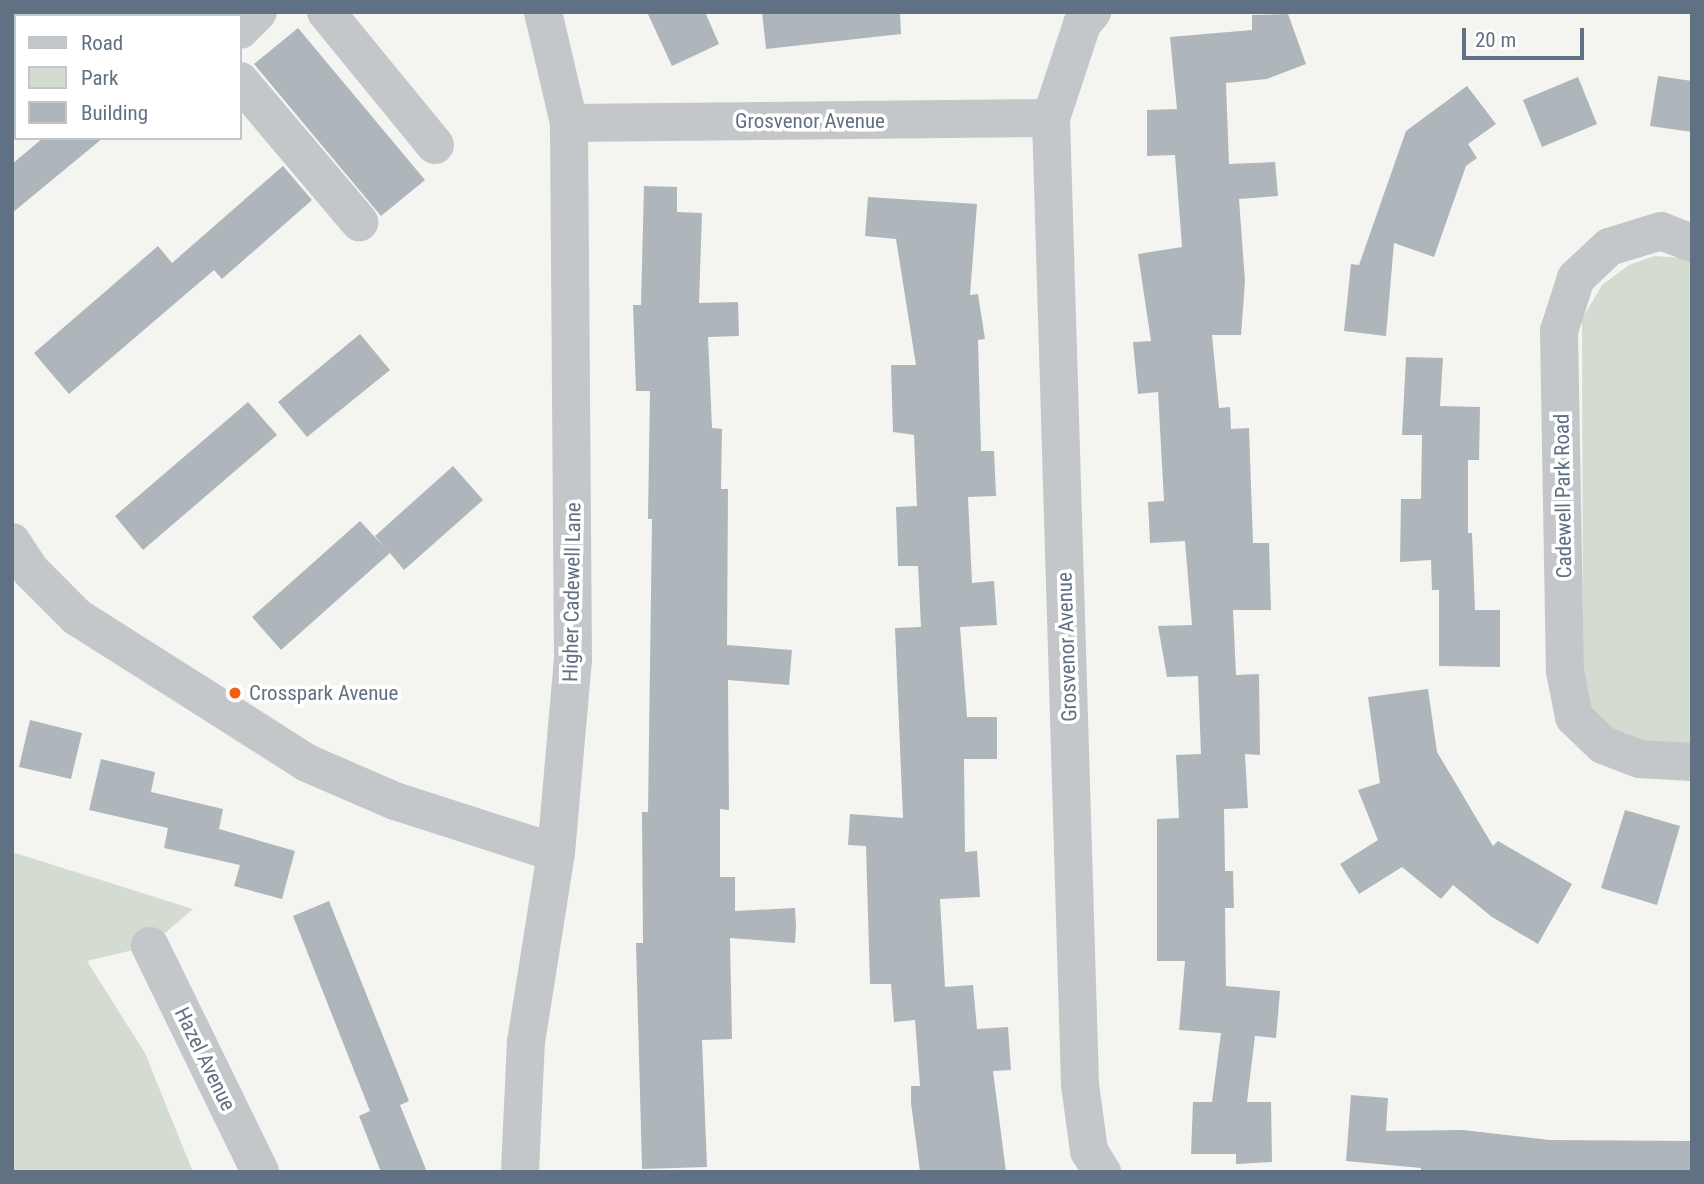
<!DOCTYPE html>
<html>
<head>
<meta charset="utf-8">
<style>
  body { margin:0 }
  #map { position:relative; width:1704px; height:1184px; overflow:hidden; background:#f4f5f0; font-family:"Roboto Condensed",sans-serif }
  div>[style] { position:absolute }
  .green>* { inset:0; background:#d4dcd1 }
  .building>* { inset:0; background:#aeb5bb }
  .minor>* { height:38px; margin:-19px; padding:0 19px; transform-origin:19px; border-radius:19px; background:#c3c7ca }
  .dots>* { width:19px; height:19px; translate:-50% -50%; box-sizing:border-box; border:4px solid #fff; border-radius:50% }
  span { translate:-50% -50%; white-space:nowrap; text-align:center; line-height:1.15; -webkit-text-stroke:7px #fff; paint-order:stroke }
  .street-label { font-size:21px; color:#617184 }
  .poi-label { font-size:21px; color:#617184 }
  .left { translate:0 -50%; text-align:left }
  .frame { position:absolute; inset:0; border:14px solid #617184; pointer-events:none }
  .legend { position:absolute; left:14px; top:14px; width:228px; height:126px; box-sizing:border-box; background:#fff; border:2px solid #c0c6ce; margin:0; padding:9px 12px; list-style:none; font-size:21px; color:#617184 }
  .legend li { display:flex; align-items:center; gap:14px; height:35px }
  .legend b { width:35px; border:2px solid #c0c6ce }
  .scale { position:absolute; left:1462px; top:28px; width:122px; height:32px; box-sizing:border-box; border:4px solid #617184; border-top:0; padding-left:9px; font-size:21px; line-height:24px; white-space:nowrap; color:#617184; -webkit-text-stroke:5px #fff; paint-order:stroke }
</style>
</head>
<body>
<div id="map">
  <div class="green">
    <div style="clip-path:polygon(1654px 256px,1683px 258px,1692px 263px,1692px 745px,1609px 738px,1583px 694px,1582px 319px,1602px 285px,1629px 265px)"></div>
    <div style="clip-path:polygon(12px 852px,193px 909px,150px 946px,87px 961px,145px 1053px,193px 1172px,12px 1172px)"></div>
  </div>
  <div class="building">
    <div style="clip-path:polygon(647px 12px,705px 12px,719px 44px,672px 66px)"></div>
    <div style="clip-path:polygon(762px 12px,900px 12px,901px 34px,766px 49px)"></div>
    <div style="clip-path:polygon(1288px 14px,1306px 64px,1267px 79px,1226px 83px,1229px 164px,1275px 162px,1278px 196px,1239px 199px,1245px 281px,1241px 335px,1212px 335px,1219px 408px,1230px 407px,1231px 429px,1249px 428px,1253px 543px,1269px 543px,1271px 610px,1233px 610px,1236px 675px,1259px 674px,1260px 755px,1245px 754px,1248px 808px,1224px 809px,1225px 871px,1233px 871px,1234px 908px,1225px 908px,1226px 986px,1280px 991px,1276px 1038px,1255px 1036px,1247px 1102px,1271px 1102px,1272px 1162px,1236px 1164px,1236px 1154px,1191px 1154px,1193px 1102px,1212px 1102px,1221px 1033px,1179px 1030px,1185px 961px,1157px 961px,1157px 819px,1179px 818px,1176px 755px,1201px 754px,1198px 676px,1167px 677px,1158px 626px,1192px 625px,1185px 541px,1150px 543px,1148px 502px,1164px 501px,1158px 392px,1138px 394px,1133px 342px,1151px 341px,1138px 254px,1182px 247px,1175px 155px,1147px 156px,1147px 110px,1177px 109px,1170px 37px,1252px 30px,1252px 15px)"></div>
    <div style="clip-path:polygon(298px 28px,425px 180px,381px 216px,254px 64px)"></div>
    <div style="clip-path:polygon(1658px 76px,1692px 81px,1692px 132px,1650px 126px)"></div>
    <div style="clip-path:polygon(1578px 77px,1597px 124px,1542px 147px,1523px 100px)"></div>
    <div style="clip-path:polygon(1467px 86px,1496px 124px,1468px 144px,1477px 158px,1466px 166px,1434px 257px,1394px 243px,1386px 336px,1344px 331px,1351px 264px,1359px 265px,1406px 131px)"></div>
    <div style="clip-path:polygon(43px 138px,103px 138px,12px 213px,12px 164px)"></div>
    <div style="clip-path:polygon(283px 166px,312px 200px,222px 279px,214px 270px,69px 394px,34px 353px,158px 246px,172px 263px)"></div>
    <div style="clip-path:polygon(644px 186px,677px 187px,677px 212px,702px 213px,699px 303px,738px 302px,739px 336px,708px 337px,712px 428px,722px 429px,721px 489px,728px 489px,727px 645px,792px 650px,789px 685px,728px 680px,729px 810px,720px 809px,720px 877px,735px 877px,735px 911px,795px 908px,796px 926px,795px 943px,730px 938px,732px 1039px,702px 1040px,707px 1167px,642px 1169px,636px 943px,643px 943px,642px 812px,648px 812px,652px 519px,648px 519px,650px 391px,636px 391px,633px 305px,641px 305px)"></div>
    <div style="clip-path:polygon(868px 197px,977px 204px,970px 295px,978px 294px,985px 339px,978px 340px,981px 451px,994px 451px,996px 496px,968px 497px,972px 583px,994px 581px,997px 625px,960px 627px,967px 717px,997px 717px,997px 759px,964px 759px,965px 852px,977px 851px,980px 897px,940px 899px,945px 987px,973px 985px,977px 1029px,1008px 1027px,1011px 1070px,993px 1071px,1006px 1172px,920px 1172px,911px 1103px,911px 1086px,920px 1086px,915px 1020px,894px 1022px,891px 984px,870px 984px,866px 846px,848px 845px,850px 814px,903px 818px,895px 628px,921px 627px,918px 566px,898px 566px,896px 507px,917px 506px,914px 435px,893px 432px,891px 365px,916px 365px,896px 239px,865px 236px)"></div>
    <div style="clip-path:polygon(360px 334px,390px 370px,307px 437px,278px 402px)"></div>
    <div style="clip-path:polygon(1406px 357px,1443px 358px,1440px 406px,1480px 407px,1479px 460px,1468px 460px,1468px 533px,1472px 533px,1475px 610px,1500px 610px,1500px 667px,1439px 666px,1439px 590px,1432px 590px,1431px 560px,1400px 562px,1401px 499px,1421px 499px,1422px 435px,1402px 435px)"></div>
    <div style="clip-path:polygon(248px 402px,277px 435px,143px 550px,115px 516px)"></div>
    <div style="clip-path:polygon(453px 466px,483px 500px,404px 570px,390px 553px,281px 650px,252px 617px,360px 521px,385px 548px,375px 536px)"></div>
    <div style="clip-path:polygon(1428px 689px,1437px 752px,1493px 846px,1498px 841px,1572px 884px,1538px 944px,1492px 917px,1453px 885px,1441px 899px,1402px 867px,1359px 894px,1340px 864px,1378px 840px,1358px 790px,1380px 783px,1368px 697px)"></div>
    <div style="clip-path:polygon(30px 720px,82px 733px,71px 779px,19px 767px)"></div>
    <div style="clip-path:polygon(101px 759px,155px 772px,151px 792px,223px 809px,219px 829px,295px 851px,282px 899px,234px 886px,240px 865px,164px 848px,168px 828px,89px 810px)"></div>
    <div style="clip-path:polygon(1625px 810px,1680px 826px,1657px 905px,1601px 888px)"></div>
    <div style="clip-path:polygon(329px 901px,409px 1101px,400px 1105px,427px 1172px,381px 1172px,359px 1116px,370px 1111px,293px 916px)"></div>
    <div style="clip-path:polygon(1351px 1095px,1388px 1098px,1386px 1131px,1463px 1130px,1549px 1140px,1692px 1141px,1692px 1172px,1421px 1172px,1421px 1168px,1346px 1161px)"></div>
  </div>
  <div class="minor">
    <div style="left:326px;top:12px;width:172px;rotate:50.7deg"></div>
    <div style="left:240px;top:30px;width:25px;rotate:-45deg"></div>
    <div style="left:240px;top:81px;width:185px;rotate:49.8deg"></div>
    <div style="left:1051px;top:118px;width:967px;rotate:88.28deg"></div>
    <div style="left:1080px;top:1085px;width:67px;rotate:82.2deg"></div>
    <div style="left:1089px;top:1151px;width:25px;rotate:58deg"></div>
    <div style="left:569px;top:123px;width:482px;rotate:-0.6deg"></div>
    <div style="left:1051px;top:118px;width:99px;rotate:-71.7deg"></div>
    <div style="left:1082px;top:24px;width:16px;rotate:-50deg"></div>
    <div style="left:1692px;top:243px;width:33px;rotate:-159deg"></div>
    <div style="left:1661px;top:231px;width:54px;rotate:162.9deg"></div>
    <div style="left:1609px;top:247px;width:45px;rotate:136.8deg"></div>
    <div style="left:1576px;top:278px;width:56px;rotate:107.8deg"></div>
    <div style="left:1559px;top:331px;width:340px;rotate:89deg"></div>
    <div style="left:1565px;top:671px;width:47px;rotate:78.9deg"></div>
    <div style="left:1574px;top:717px;width:40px;rotate:44deg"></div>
    <div style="left:1603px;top:745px;width:39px;rotate:21deg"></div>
    <div style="left:1639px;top:759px;width:53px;rotate:3.2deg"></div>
    <div style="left:12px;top:542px;width:35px;rotate:57deg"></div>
    <div style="left:31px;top:571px;width:65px;rotate:45deg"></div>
    <div style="left:77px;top:617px;width:272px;rotate:32.4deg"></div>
    <div style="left:307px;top:763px;width:96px;rotate:23.4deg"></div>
    <div style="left:395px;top:801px;width:169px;rotate:17.9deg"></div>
    <div style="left:150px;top:946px;width:251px;rotate:64deg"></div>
    <div style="left:520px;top:1172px;width:130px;rotate:-87.4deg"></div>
    <div style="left:526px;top:1042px;width:191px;rotate:-81deg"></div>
    <div style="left:556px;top:853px;width:194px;rotate:-85deg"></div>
    <div style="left:573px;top:660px;width:537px;rotate:-90.43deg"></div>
    <div style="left:569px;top:123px;width:114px;rotate:-103.2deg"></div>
  </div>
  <div class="dots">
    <div style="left:235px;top:693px;background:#f15d14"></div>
  </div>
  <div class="street-label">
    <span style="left:810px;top:121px">Grosvenor Avenue</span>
    <span style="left:1563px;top:496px;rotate:-91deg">Cadewell Park Road</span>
    <span style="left:572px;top:592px;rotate:-89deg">Higher Cadewell Lane</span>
    <span style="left:1067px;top:647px;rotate:-92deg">Grosvenor Avenue</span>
    <span style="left:205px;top:1059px;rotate:64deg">Hazel Avenue</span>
  </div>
  <div class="poi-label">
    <span class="left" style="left:249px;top:693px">Crosspark Avenue</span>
  </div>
  <div class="frame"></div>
  <ul class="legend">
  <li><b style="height:9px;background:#c3c7ca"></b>Road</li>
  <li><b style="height:19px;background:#d4dcd1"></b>Park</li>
  <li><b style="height:19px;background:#aeb5bb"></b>Building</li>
  </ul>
  <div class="scale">20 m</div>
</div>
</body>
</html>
